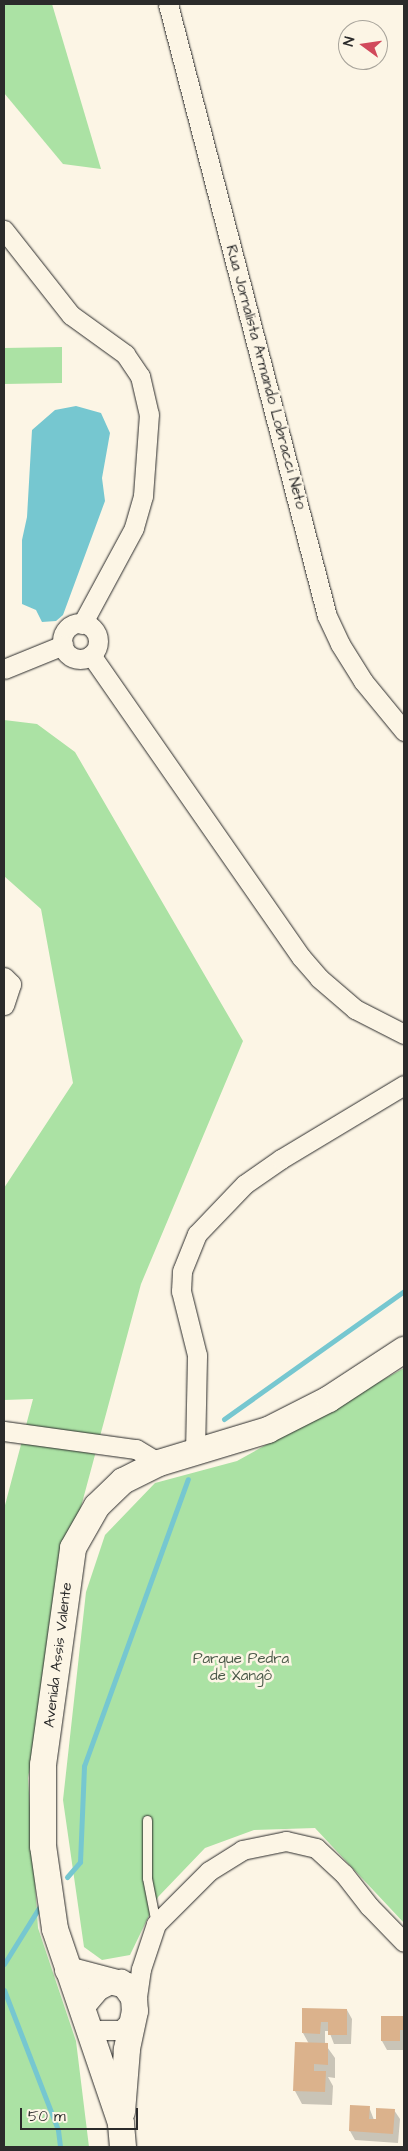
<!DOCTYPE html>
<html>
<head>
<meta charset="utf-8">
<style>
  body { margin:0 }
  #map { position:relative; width:408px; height:2151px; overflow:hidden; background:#fcf5e5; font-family:"Architects Daughter",sans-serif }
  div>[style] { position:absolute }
  .green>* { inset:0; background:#abe2a4 }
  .water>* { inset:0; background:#76c7d0 }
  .shadow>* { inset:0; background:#0003 }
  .stream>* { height:5px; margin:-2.5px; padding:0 2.5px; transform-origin:2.5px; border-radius:2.5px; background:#76c7d0 }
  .building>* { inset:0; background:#dbb28c }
  .roads { filter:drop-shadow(0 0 1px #2b2b2b) drop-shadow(0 0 1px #2b2b2b) }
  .service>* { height:9px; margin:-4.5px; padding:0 4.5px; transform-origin:4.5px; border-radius:4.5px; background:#fcf5e5 }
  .minor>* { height:19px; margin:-9.5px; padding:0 9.5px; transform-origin:9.5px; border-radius:9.5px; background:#fcf5e5 }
  .minor>.ring { margin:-9.5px; padding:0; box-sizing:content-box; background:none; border:19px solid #fcf5e5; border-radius:50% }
  .secondary>* { height:26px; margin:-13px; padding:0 13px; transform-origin:13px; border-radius:13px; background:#fcf5e5 }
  span { translate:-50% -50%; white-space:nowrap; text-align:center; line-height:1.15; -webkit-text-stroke:5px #fcf5e5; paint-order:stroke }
  .street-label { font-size:15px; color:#2b2b2b }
  .park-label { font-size:15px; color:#4b5949 }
  .frame { position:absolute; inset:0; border:5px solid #2b2b2b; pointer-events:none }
  .north { position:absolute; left:338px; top:20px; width:50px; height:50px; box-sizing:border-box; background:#fcf5e5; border:1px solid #a8a49b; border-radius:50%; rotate:284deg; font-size:14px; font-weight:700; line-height:20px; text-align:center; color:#2b2b2b }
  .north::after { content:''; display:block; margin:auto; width:18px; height:22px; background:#d1495b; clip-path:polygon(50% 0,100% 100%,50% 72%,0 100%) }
  .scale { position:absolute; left:20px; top:2108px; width:118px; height:22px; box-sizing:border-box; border:2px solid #2b2b2b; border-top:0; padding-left:6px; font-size:15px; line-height:18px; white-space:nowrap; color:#2b2b2b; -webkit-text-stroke:4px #fcf5e5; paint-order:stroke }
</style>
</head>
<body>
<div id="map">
  <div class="green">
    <div style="clip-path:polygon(4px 4px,52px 4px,101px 169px,63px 164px,4px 93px)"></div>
    <div style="clip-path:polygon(62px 347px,62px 383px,4px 384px,4px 348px)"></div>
    <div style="clip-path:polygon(4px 720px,37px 724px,75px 752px,243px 1041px,141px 1284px,71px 1544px,28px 1778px,38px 1928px,76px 2041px,89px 2147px,4px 2147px,4px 1509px,33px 1399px,4px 1400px,4px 1188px,73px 1083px,41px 909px,4px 876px)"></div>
    <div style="clip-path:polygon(404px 1368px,404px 1923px,315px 1828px,254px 1830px,205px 1848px,158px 1897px,130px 1955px,102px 1960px,84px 1947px,63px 1800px,86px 1592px,105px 1535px,155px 1483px,237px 1461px)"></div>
  </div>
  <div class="water">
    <div style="clip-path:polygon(76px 406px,101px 413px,110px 433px,102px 478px,105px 501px,63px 615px,56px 621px,42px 622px,36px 610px,22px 604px,22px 540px,27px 517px,32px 430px,55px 410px)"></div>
  </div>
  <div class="shadow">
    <div style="clip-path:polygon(303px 2009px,347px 2010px,352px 2019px,351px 2044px,334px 2044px,329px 2031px,325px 2031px,325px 2044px,335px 2058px,335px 2078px,328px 2077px,333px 2086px,332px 2105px,302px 2104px,295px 2091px,296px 2044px,309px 2044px,303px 2033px)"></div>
    <div style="clip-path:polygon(383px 2017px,404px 2017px,404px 2050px,387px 2050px,382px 2041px)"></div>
    <div style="clip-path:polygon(369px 2107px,374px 2120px,394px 2110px,400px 2119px,398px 2143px,355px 2140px,350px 2131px)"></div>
  </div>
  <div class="stream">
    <div style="left:224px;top:1419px;width:221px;rotate:-35.4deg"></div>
    <div style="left:67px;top:1877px;width:20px;rotate:-49deg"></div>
    <div style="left:80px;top:1862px;width:96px;rotate:-87.6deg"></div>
    <div style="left:84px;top:1766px;width:305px;rotate:-70.1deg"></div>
    <div style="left:4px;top:1964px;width:72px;rotate:-58.1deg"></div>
    <div style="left:4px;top:1990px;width:150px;rotate:68.9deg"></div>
    <div style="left:58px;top:2130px;width:17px;rotate:83deg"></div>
  </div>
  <div class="building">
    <div style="clip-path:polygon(302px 2008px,347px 2009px,347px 2035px,328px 2035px,328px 2022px,321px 2022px,320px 2034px,302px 2033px)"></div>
    <div style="clip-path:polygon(381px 2016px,404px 2016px,404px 2030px,400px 2030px,400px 2041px,381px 2041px)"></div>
    <div style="clip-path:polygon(295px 2042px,328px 2043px,328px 2065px,314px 2064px,314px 2071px,326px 2071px,325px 2092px,293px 2091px)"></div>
    <div style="clip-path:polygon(350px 2105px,370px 2106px,369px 2119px,376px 2119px,376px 2108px,395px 2109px,393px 2134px,349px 2131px)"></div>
  </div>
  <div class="roads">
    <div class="service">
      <div style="left:147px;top:1820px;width:58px;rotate:90deg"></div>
      <div style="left:147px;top:1878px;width:47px;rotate:78.9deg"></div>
    </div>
    <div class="minor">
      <div style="left:168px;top:4px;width:632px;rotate:75.44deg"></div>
      <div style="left:327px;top:616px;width:31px;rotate:65deg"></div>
      <div style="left:340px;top:644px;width:44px;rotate:58.1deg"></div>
      <div style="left:363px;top:681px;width:65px;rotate:50.6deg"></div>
      <div style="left:4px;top:230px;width:108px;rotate:51.8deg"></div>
      <div style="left:71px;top:315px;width:67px;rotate:35.8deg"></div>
      <div style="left:125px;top:354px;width:27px;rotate:56deg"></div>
      <div style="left:140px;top:376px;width:39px;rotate:77deg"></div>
      <div style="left:149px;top:414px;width:82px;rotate:94.2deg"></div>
      <div style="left:143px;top:496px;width:33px;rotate:106deg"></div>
      <div style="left:134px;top:528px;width:109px;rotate:118.4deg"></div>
      <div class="ring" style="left:62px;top:623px;width:17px;height:17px"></div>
      <div style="left:91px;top:655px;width:368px;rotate:55.2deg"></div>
      <div style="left:301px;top:957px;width:28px;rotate:49deg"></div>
      <div style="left:319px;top:978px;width:48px;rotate:40.7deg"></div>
      <div style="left:355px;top:1009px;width:55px;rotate:27deg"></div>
      <div style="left:4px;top:669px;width:64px;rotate:-22.1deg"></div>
      <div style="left:4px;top:977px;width:10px;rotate:45deg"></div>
      <div style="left:11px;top:984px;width:22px;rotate:108deg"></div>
      <div style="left:4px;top:1431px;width:133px;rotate:7.8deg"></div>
      <div style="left:136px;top:1449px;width:27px;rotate:31deg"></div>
      <div style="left:195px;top:1452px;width:97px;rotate:-88.8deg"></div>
      <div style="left:197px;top:1355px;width:66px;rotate:-104deg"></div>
      <div style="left:181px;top:1291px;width:20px;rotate:-87deg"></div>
      <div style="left:182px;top:1271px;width:40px;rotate:-68deg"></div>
      <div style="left:197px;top:1234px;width:69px;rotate:-46.2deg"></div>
      <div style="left:245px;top:1184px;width:44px;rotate:-34.8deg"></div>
      <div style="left:281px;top:1159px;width:144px;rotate:-31deg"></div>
      <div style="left:83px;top:2009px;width:25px;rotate:-50deg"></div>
      <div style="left:99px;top:1990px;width:25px;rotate:-27deg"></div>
      <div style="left:91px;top:2030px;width:30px"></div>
      <div style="left:121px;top:2030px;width:11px;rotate:-45deg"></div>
      <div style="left:129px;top:2022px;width:13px;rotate:-61deg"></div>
      <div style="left:135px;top:2011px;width:42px;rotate:-81.9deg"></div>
      <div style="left:141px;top:1969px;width:47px;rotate:-71.6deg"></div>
      <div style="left:156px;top:1924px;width:75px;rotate:-45deg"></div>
      <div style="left:209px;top:1871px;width:39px;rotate:-32deg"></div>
      <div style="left:242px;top:1850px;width:45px;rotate:-11.6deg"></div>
      <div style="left:286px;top:1841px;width:31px;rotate:13deg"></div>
      <div style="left:316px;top:1848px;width:38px;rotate:43deg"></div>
      <div style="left:344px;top:1874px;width:41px;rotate:52deg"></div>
      <div style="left:369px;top:1906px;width:50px;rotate:45.8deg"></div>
    </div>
    <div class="secondary">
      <div style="left:68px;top:1970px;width:59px;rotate:14.7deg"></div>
      <div style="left:125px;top:1985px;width:16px;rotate:55deg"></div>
      <div style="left:134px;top:1998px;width:13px;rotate:86deg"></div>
      <div style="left:135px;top:2011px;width:40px;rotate:102deg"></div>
      <div style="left:127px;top:2050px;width:62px;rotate:94.6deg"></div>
      <div style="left:123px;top:2147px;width:24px;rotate:-95deg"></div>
      <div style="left:121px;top:2123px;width:205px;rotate:-108.8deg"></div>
      <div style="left:55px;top:1929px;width:84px;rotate:-98.2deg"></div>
      <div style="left:43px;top:1846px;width:81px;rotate:-90deg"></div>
      <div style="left:43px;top:1765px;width:219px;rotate:-82.1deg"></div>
      <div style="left:73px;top:1548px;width:48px;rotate:-60.3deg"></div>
      <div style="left:97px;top:1506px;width:36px;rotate:-44deg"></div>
      <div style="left:123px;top:1481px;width:40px;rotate:-26.6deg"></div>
      <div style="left:159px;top:1463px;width:114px;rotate:-16.8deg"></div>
      <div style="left:268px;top:1430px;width:68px;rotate:-26.9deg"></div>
      <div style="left:329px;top:1399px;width:90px;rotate:-33.2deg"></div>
    </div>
  </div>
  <div class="street-label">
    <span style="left:266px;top:377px;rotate:75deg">Rua Jornalista Armando Lobracci Neto</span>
    <span style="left:58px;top:1655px;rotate:-83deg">Avenida Assis Valente</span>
  </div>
  <div class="park-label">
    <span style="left:241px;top:1667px">Parque Pedra<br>de Xangô</span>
  </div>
  <div class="frame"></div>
  <div class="north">N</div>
  <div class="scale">50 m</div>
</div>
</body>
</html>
